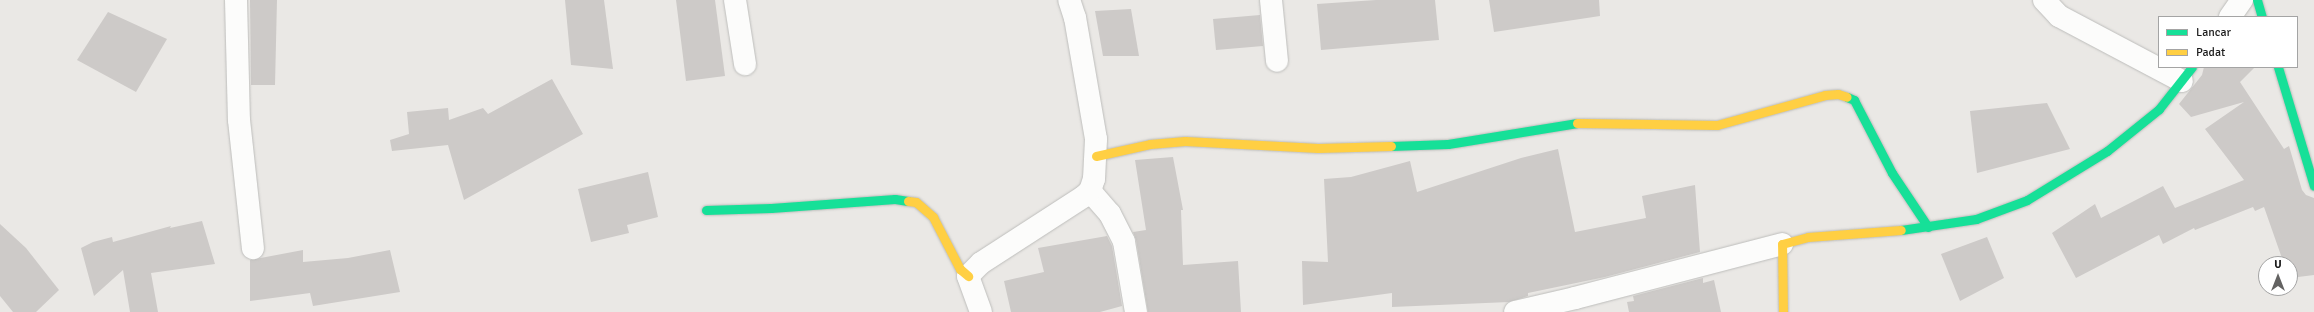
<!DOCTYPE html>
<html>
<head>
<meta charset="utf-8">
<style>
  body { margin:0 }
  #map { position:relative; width:2314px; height:312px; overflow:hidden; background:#eae8e5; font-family:Signika,sans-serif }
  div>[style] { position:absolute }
  .building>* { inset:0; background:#cdcac8 }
  .roads { filter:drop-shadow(0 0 1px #bdbdbb) drop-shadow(0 0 1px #bdbdbb) }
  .street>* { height:22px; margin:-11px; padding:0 11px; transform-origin:11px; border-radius:11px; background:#fcfcfb }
  .fast>* { height:9px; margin:-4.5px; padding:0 4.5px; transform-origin:4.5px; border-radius:4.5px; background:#16e098 }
  .slow>* { height:9px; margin:-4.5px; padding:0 4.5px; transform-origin:4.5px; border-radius:4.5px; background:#ffcf43 }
  span { translate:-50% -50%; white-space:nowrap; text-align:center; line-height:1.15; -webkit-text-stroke:4px #fff; paint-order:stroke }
  .legend { position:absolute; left:2158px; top:16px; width:140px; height:52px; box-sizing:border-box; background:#fff; border:1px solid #a4a4a4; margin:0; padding:5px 7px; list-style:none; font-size:12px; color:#1c1c1c }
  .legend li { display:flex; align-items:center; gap:8px; height:20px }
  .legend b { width:20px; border:1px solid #a4a4a4 }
  .north { position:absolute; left:2258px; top:256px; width:40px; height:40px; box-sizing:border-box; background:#fff; border:1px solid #a4a4a4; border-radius:50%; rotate:0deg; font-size:11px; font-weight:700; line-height:16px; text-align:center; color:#1c1c1c }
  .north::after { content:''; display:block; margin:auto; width:14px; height:18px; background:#646362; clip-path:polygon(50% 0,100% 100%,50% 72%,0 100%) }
</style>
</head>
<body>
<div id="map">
  <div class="building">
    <div style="clip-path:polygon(250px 0,277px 0,275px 85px,251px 85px)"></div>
    <div style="clip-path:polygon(565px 0,604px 0,613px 69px,571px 65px)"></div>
    <div style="clip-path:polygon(676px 0,715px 0,725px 76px,686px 81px)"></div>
    <div style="clip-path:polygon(1376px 0,1435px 0,1439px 40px,1321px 50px,1317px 4px)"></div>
    <div style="clip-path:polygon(1489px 0,1599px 0,1600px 16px,1494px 32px)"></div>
    <div style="clip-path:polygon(1131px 9px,1139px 56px,1103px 56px,1095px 11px)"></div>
    <div style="clip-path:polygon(108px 12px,167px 39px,136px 92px,77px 60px)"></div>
    <div style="clip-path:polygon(1260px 15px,1263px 46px,1216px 50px,1213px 19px)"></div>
    <div style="clip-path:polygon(2204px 67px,2255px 67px,2240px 82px,2284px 149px,2289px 146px,2302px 190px,2306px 195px,2314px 198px,2314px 275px,2290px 278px,2290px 264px,2284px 264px,2264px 207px,2255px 211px,2253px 207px,2195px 230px,2194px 228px,2163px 244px,2159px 235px,2076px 278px,2052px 233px,2095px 204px,2101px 218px,2163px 186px,2175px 208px,2244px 180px,2205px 129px,2244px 102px,2191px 117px,2179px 104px,2202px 75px)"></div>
    <div style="clip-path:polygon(552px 79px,583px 134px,464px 200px,448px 145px,392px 151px,390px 140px,409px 134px,407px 112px,448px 108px,449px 120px,483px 108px,488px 114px)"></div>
    <div style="clip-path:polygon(2047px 103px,2070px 149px,1977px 173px,1970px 111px)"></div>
    <div style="clip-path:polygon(1558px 149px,1575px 232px,1646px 218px,1642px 196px,1695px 185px,1700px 252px,1605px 277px,1528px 293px,1528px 296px,1509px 302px,1392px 307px,1392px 293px,1303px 305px,1302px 261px,1328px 262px,1324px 179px,1351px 177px,1410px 161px,1417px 192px,1521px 158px)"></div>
    <div style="clip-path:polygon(1173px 157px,1183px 210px,1181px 210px,1183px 265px,1238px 261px,1241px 312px,1148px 312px,1136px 240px,1133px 232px,1146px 230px,1135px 160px)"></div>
    <div style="clip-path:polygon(648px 172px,658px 217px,627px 225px,629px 233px,591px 242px,578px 189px)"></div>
    <div style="clip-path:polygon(202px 221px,215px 264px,151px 273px,158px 312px,130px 312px,123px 270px,94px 296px,81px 248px,93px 242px,112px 237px,113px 242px,171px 226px,170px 228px)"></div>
    <div style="clip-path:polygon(0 224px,26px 248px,59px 290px,36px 312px,13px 312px,0 296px)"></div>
    <div style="clip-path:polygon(1107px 236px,1112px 246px,1122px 306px,1100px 312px,1011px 312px,1004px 281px,1044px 272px,1038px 248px)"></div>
    <div style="clip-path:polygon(1987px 237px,2004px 278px,1960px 301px,1941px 254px)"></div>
    <div style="clip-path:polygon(303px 250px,303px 262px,348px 258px,390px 250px,400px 292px,313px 306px,310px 293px,250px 301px,250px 260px)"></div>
    <div style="clip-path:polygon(1703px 278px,1703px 283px,1714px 280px,1721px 312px,1629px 312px,1627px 302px,1634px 301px,1633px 296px)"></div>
  </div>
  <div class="roads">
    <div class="street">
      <div style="left:236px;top:0;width:120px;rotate:88.6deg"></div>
      <div style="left:239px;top:120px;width:129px;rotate:83.8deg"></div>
      <div style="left:735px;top:0;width:65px;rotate:81.1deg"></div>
      <div style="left:1271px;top:0;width:61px;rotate:84.4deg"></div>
      <div style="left:2044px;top:0;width:22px;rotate:47deg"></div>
      <div style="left:2059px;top:16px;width:139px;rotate:27.9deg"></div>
      <div style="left:2230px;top:17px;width:21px;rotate:-55deg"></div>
      <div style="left:1090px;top:191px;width:30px;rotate:49deg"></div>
      <div style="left:1110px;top:214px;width:31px;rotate:63deg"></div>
      <div style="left:1124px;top:242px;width:71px;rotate:80.3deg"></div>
      <div style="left:981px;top:312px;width:38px;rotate:-110deg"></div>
      <div style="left:968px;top:276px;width:18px;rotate:-45deg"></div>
      <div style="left:981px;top:263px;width:121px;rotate:-32.9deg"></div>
      <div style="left:1083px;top:197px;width:9px;rotate:-41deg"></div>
      <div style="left:1090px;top:191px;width:13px;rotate:-72deg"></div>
      <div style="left:1094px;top:179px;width:40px;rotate:-87.1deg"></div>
      <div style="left:1096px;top:139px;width:123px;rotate:-99.8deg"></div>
      <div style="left:1075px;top:18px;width:19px;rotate:-108deg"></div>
      <div style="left:1515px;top:312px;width:62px;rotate:-13.1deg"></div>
      <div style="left:1575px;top:298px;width:214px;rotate:-14.6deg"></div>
    </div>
    <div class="fast">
      <div style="left:2257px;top:0;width:18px;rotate:74deg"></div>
      <div style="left:2278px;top:67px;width:124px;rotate:73.2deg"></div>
      <div style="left:1847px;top:97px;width:8px;rotate:23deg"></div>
      <div style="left:1854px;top:100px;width:82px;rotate:62.5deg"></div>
      <div style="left:1892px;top:173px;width:65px;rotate:56.3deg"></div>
      <div style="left:1391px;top:146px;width:57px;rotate:-2deg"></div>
      <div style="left:1448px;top:144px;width:131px;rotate:-9.2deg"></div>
      <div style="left:706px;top:210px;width:65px;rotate:-1.8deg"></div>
      <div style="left:771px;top:208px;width:124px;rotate:-4.2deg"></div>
      <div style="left:895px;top:199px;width:13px;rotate:9deg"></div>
      <div style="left:1901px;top:230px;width:76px;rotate:-8.3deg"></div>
      <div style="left:1976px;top:219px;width:54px;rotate:-20.4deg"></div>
      <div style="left:2027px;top:200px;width:94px;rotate:-31.5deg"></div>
      <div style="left:2107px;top:151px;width:67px;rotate:-38.9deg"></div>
      <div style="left:2159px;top:109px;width:53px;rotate:-51.8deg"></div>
    </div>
    <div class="slow">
      <div style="left:1577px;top:123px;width:140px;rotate:0.8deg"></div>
      <div style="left:1717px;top:125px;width:112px;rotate:-15.5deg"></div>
      <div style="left:1825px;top:95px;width:13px;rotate:-4deg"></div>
      <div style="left:1838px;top:94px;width:9px;rotate:18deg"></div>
      <div style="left:1096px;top:156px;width:55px;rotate:-12.5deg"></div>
      <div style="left:1150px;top:144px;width:35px;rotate:-5deg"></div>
      <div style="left:1185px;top:141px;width:133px;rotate:3deg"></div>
      <div style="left:1318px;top:148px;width:73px;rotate:-1.6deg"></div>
      <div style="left:908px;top:201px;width:8px;rotate:7deg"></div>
      <div style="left:916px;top:202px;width:23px;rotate:41deg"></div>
      <div style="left:933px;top:217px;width:59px;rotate:62.6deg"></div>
      <div style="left:960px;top:269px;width:11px;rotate:41deg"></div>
      <div style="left:1783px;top:312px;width:68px;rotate:-90.8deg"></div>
      <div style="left:1782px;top:244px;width:27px;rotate:-15deg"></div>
      <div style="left:1808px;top:237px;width:93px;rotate:-4.3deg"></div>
    </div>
  </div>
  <ul class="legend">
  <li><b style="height:5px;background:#16e098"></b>Lancar</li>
  <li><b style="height:5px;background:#ffcf43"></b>Padat</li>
  </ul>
  <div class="north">U</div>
</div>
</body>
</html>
